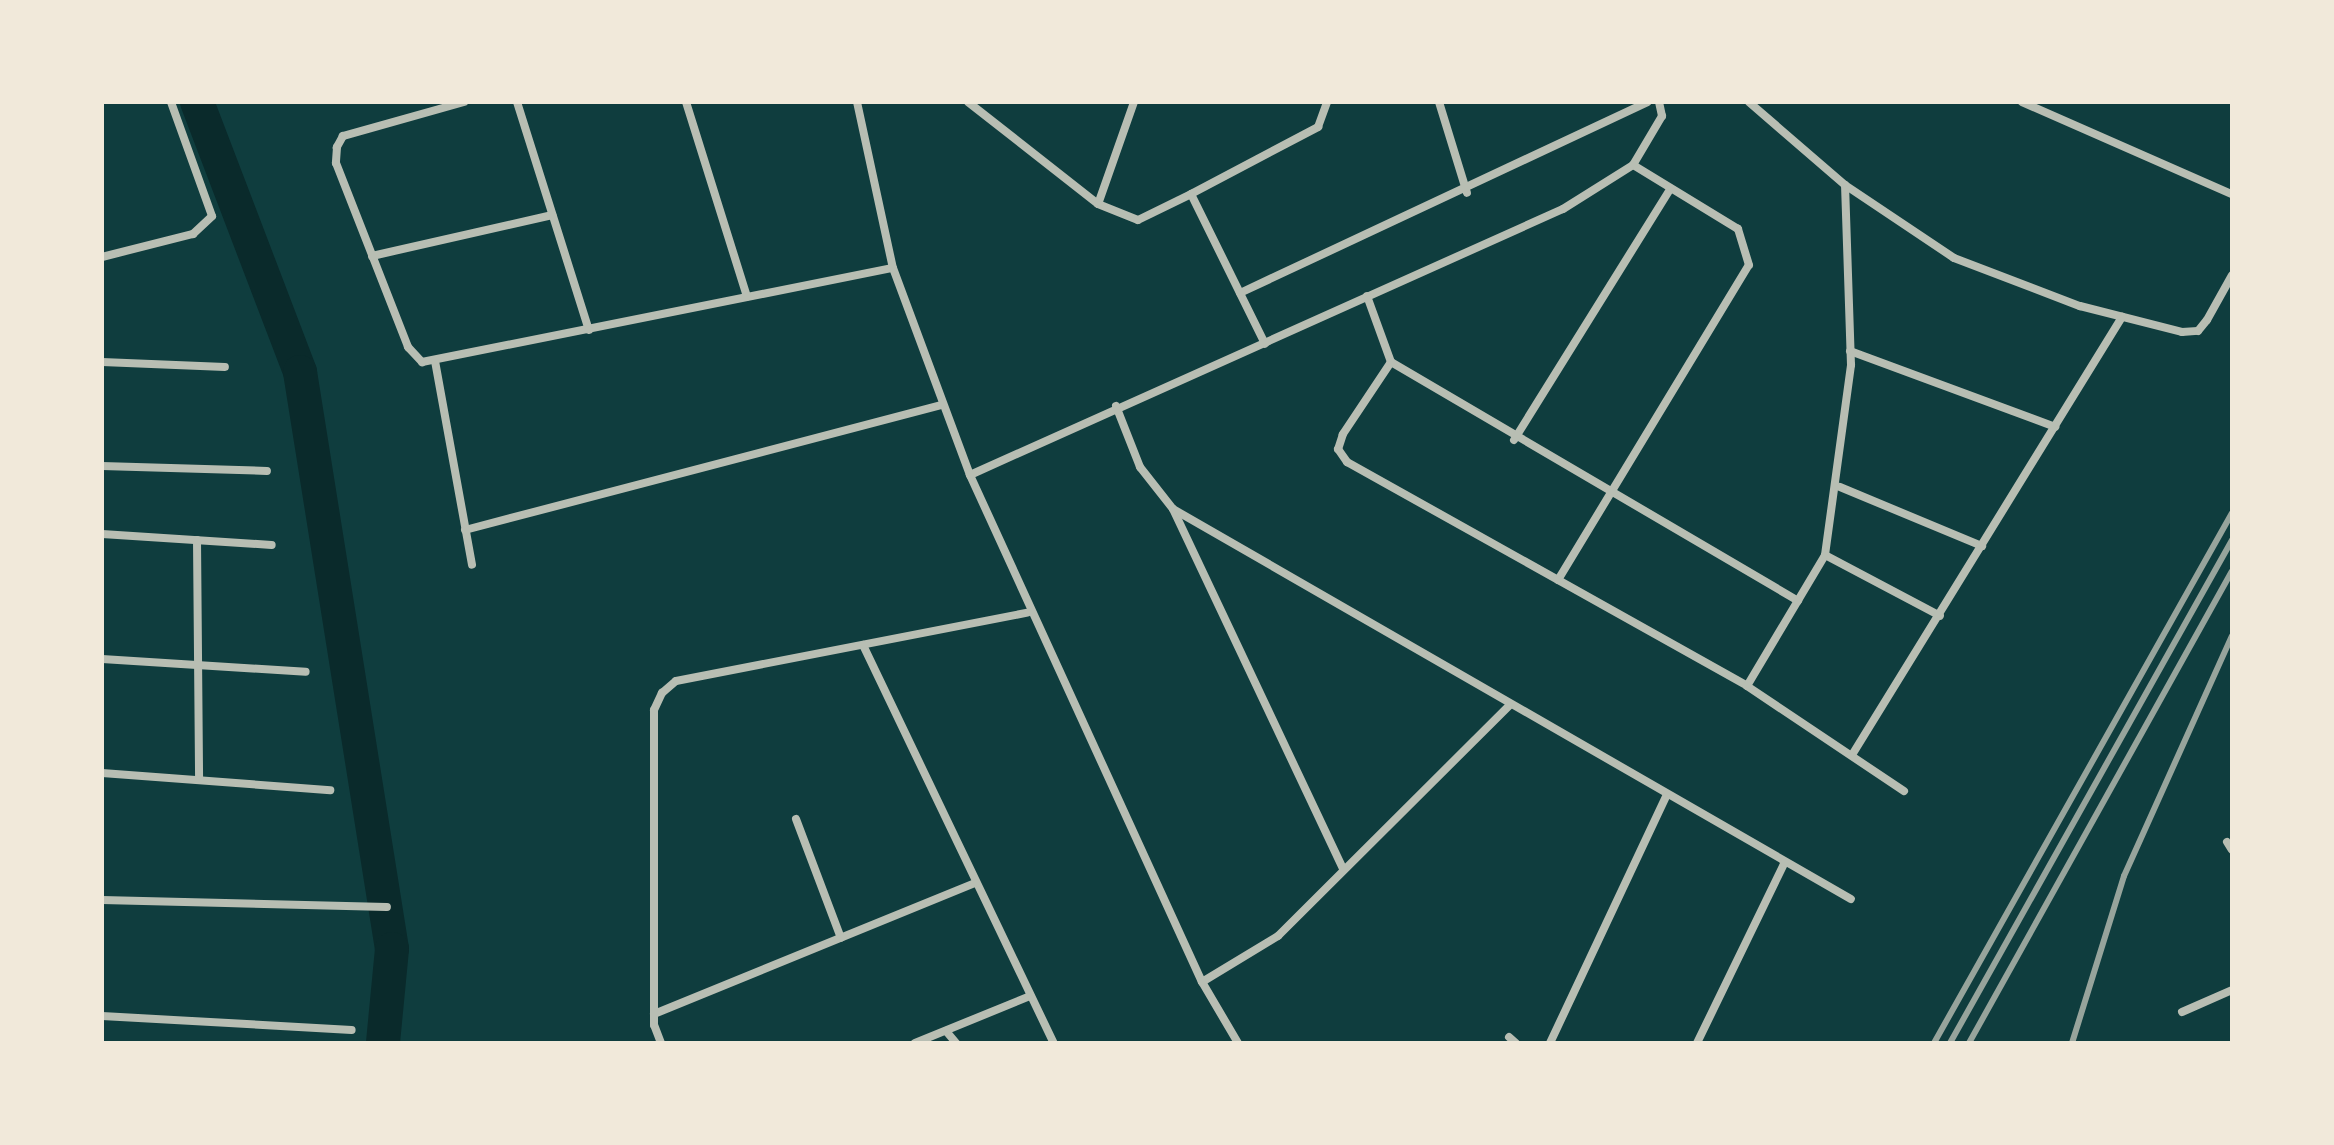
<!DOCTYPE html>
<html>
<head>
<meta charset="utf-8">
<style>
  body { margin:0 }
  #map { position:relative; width:2334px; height:1145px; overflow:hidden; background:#0f3d3e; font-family:"Zilla Slab",serif }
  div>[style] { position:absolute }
  .river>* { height:34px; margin:-17px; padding:0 17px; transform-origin:17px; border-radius:17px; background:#0a2a2b }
  .minor>* { height:8px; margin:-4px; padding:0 4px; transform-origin:4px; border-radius:4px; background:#b8beb3 }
  .rail>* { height:6px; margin:-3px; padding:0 3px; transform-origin:3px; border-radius:3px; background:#97a49c }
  span { translate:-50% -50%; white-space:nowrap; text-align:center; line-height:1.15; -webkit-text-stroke:8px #f1e9da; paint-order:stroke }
  .frame { position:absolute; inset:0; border:104px solid #f1e9da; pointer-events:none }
</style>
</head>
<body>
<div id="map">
  <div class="river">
    <div style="left:197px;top:102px;width:289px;rotate:69.1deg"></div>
    <div style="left:300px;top:372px;width:584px;rotate:80.94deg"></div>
    <div style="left:392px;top:949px;width:94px;rotate:95.5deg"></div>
  </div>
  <div class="minor">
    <div style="left:464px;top:102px;width:126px;rotate:164.3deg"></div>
    <div style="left:343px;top:136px;width:13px;rotate:119deg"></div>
    <div style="left:337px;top:147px;width:16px;rotate:94deg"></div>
    <div style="left:336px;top:163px;width:198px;rotate:68.6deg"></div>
    <div style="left:408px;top:347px;width:21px;rotate:47deg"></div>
    <div style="left:422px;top:362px;width:480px;rotate:-11.3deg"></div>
    <div style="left:517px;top:102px;width:239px;rotate:72.5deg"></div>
    <div style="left:686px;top:102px;width:204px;rotate:72.6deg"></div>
    <div style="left:857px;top:102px;width:170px;rotate:77.8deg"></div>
    <div style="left:893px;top:268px;width:221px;rotate:69.6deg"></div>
    <div style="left:968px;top:102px;width:165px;rotate:38.1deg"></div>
    <div style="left:1134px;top:102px;width:108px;rotate:109.4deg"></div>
    <div style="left:1098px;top:204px;width:43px;rotate:21.8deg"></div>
    <div style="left:1138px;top:220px;width:59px;rotate:-26.1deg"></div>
    <div style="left:1191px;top:194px;width:167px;rotate:63.7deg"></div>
    <div style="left:1439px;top:102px;width:95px;rotate:72.9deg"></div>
    <div style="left:2022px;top:102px;width:229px;rotate:23.7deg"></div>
    <div style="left:1845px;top:185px;width:131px;rotate:33.8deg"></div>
    <div style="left:1954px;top:258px;width:135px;rotate:20.9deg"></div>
    <div style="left:2080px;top:306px;width:105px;rotate:14.3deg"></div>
    <div style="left:2182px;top:332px;width:16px;rotate:-4deg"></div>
    <div style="left:2198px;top:331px;width:14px;rotate:-51deg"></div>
    <div style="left:2207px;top:320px;width:51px;rotate:-60.9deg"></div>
    <div style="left:1191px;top:194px;width:144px;rotate:-27.8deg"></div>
    <div style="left:1318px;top:127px;width:27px;rotate:-70deg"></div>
    <div style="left:372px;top:256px;width:185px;rotate:-12.8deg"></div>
    <div style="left:102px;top:257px;width:94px;rotate:-14.2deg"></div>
    <div style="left:193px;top:234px;width:26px;rotate:-43deg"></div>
    <div style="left:212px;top:216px;width:121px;rotate:-109.8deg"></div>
    <div style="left:1240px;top:293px;width:450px;rotate:-25.1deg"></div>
    <div style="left:1367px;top:296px;width:70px;rotate:70deg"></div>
    <div style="left:1391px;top:362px;width:472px;rotate:30.4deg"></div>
    <div style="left:1850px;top:351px;width:219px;rotate:20.3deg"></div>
    <div style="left:435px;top:361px;width:207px;rotate:79.7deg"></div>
    <div style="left:102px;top:362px;width:123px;rotate:2.3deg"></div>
    <div style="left:1391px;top:362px;width:87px;rotate:123.7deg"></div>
    <div style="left:1343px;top:434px;width:16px;rotate:108deg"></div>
    <div style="left:1338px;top:449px;width:16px;rotate:55deg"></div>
    <div style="left:1347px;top:462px;width:458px;rotate:29.2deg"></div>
    <div style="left:1747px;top:686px;width:189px;rotate:33.8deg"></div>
    <div style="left:1116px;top:406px;width:66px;rotate:68.5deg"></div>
    <div style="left:1140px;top:467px;width:53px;rotate:51.8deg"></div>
    <div style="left:1173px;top:509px;width:782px;rotate:29.91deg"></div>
    <div style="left:1514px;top:440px;width:293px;rotate:-58.1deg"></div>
    <div style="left:102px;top:466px;width:165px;rotate:1.7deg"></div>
    <div style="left:1840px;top:487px;width:154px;rotate:22.6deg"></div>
    <div style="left:1173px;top:509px;width:399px;rotate:64.7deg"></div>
    <div style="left:465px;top:530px;width:491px;rotate:-14.7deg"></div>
    <div style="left:102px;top:534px;width:170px;rotate:3.7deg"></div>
    <div style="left:197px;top:540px;width:240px;rotate:89.5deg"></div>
    <div style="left:1825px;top:555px;width:130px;rotate:27.9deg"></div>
    <div style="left:1558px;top:580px;width:368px;rotate:-58.8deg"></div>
    <div style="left:1749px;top:265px;width:38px;rotate:-107deg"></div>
    <div style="left:1738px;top:229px;width:123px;rotate:-148.6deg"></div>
    <div style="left:863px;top:645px;width:441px;rotate:64.4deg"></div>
    <div style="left:102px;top:659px;width:204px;rotate:3.6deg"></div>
    <div style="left:1747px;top:686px;width:152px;rotate:-59.2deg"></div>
    <div style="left:1825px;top:555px;width:192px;rotate:-82.2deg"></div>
    <div style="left:1851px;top:365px;width:180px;rotate:-91.9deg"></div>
    <div style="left:1845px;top:185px;width:127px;rotate:-139.2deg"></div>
    <div style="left:1852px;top:755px;width:515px;rotate:-58.35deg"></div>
    <div style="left:102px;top:773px;width:229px;rotate:4.3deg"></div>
    <div style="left:796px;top:819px;width:127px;rotate:69.3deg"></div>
    <div style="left:2227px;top:842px;width:9px;rotate:58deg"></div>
    <div style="left:102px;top:900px;width:285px;rotate:1.4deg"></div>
    <div style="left:1202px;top:982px;width:89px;rotate:-31.2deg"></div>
    <div style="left:1278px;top:936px;width:326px;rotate:-44.9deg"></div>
    <div style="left:2182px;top:1012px;width:55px;rotate:-23.7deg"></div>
    <div style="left:654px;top:1014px;width:347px;rotate:-22.2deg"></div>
    <div style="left:102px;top:1016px;width:250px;rotate:3.2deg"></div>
    <div style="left:946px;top:1031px;width:16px;rotate:50deg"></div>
    <div style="left:1509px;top:1037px;width:9px;rotate:41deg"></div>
    <div style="left:661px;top:1043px;width:19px;rotate:-111deg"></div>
    <div style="left:654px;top:1025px;width:315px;rotate:-90deg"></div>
    <div style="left:654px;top:710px;width:19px;rotate:-65deg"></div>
    <div style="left:662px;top:693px;width:18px;rotate:-41deg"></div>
    <div style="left:676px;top:681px;width:358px;rotate:-11deg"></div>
    <div style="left:915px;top:1043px;width:122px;rotate:-22.2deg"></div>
    <div style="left:1238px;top:1043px;width:71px;rotate:-120.5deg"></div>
    <div style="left:1202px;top:982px;width:558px;rotate:-114.59deg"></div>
    <div style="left:970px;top:475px;width:650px;rotate:-24.16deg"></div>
    <div style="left:1563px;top:209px;width:83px;rotate:-32.2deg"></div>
    <div style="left:1633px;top:165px;width:57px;rotate:-59.4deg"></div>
    <div style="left:1662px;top:116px;width:14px;rotate:-102deg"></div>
    <div style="left:1550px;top:1043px;width:273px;rotate:-64.8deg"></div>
    <div style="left:1697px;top:1043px;width:201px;rotate:-64.1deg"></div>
  </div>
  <div class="rail">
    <div style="left:1934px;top:1043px;width:608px;rotate:-60.65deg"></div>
    <div style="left:1950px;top:1043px;width:577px;rotate:-60.72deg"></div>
    <div style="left:1969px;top:1043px;width:540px;rotate:-60.87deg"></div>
    <div style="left:2072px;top:1043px;width:175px;rotate:-72.7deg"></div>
    <div style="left:2124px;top:876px;width:263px;rotate:-65.8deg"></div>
  </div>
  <div class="frame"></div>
</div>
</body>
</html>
